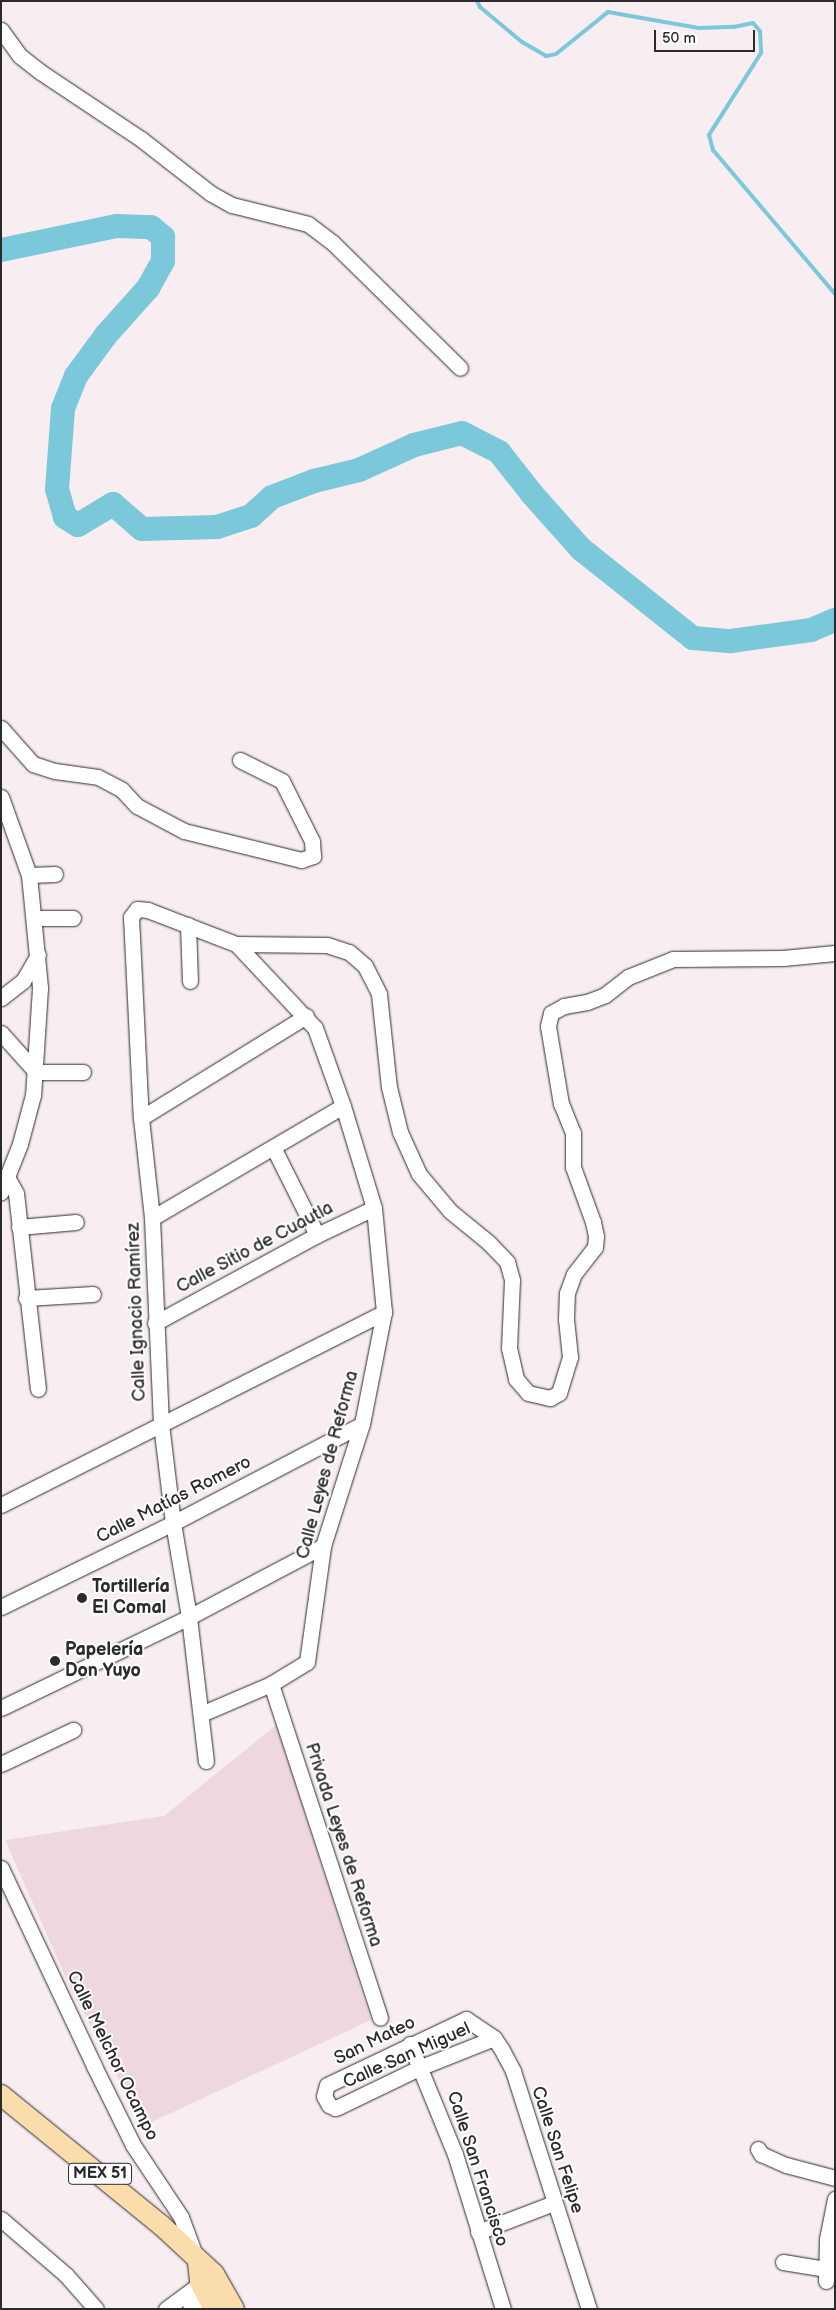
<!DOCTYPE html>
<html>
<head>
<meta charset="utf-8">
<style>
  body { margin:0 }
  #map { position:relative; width:836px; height:2310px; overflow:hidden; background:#f8edf1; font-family:"Balsamiq Sans",sans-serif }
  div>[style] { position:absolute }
  .built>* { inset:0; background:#efd7e1 }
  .stream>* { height:4px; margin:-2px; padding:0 2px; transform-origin:2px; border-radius:2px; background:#7cc8db }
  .river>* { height:24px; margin:-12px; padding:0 12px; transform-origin:12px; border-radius:12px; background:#7cc8db }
  .roads { filter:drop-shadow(0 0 1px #2b2b2b) drop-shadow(0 0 1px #2b2b2b) }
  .minor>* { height:15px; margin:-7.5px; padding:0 7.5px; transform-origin:7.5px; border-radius:7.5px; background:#fff }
  .major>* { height:20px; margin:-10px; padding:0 10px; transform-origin:10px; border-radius:10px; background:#fbddab }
  .dots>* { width:14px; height:14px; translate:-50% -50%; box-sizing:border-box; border:2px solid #fff; border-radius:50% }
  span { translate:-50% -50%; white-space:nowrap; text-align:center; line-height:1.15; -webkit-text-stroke:4px #fff; paint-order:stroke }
  .shield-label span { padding:1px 4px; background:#fff; border:1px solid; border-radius:4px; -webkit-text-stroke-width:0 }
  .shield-label { font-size:16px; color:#2b2b2b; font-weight:700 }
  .street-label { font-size:18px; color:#2b2b2b }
  .poi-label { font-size:18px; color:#2b2b2b; font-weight:700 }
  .left { translate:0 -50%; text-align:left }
  .frame { position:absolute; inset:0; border:2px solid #2b2b2b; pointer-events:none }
  .scale { position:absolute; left:654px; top:30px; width:101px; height:22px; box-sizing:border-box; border:2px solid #2b2b2b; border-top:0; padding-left:6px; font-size:15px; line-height:18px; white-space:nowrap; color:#2b2b2b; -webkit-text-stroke:4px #fff; paint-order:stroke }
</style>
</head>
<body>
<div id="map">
  <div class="built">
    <div style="clip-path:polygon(276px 1725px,371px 2020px,143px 2126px,69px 1985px,5px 1840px,164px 1816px)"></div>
  </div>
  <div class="stream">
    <div style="left:477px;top:1px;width:7px;rotate:63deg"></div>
    <div style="left:480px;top:7px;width:55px;rotate:39.8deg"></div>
    <div style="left:522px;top:42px;width:28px;rotate:30deg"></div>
    <div style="left:546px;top:56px;width:10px;rotate:-11deg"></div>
    <div style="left:556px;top:54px;width:67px;rotate:-38.9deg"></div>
    <div style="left:608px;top:12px;width:92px;rotate:10deg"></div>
    <div style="left:699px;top:28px;width:35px;rotate:-2deg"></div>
    <div style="left:734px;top:27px;width:19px;rotate:-12deg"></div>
    <div style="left:753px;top:23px;width:11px;rotate:49deg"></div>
    <div style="left:760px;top:31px;width:22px;rotate:87deg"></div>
    <div style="left:761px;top:53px;width:97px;rotate:122.4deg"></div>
    <div style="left:709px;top:135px;width:16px;rotate:75deg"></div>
    <div style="left:713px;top:150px;width:189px;rotate:49.7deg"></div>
  </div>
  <div class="river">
    <div style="left:1px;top:250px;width:118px;rotate:-11.7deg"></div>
    <div style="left:117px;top:226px;width:34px;rotate:2deg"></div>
    <div style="left:151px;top:227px;width:16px;rotate:40deg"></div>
    <div style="left:163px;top:237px;width:24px;rotate:90deg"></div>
    <div style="left:163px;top:261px;width:31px;rotate:119deg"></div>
    <div style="left:148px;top:288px;width:63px;rotate:131.8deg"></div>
    <div style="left:106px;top:335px;width:51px;rotate:126.2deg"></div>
    <div style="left:76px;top:376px;width:35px;rotate:112deg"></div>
    <div style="left:63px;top:409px;width:80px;rotate:94.3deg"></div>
    <div style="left:57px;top:489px;width:29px;rotate:74deg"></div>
    <div style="left:65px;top:517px;width:15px;rotate:32deg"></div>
    <div style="left:78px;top:525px;width:41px;rotate:-31deg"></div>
    <div style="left:113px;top:504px;width:38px;rotate:41deg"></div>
    <div style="left:142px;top:529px;width:75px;rotate:-1.5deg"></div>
    <div style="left:217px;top:527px;width:36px;rotate:-18deg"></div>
    <div style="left:251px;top:516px;width:28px;rotate:-42deg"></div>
    <div style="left:272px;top:497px;width:45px;rotate:-20.9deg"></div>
    <div style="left:314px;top:481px;width:46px;rotate:-13.7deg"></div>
    <div style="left:359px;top:470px;width:60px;rotate:-24.4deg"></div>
    <div style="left:414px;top:445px;width:49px;rotate:-14deg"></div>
    <div style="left:462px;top:433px;width:42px;rotate:27.2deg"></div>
    <div style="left:499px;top:452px;width:53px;rotate:51.8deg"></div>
    <div style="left:532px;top:494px;width:74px;rotate:48.3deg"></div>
    <div style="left:581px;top:549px;width:143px;rotate:38.5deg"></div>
    <div style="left:693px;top:638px;width:38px;rotate:5deg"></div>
    <div style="left:731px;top:641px;width:81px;rotate:-7.8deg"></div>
    <div style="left:811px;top:630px;width:26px;rotate:-23deg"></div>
  </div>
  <div class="roads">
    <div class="minor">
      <div style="left:1px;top:30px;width:32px;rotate:54deg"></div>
      <div style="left:20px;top:56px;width:24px;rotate:38deg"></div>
      <div style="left:39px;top:71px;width:123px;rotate:33.7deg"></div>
      <div style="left:141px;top:139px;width:88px;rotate:38deg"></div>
      <div style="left:210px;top:193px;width:25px;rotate:29deg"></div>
      <div style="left:232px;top:205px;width:78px;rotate:14deg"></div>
      <div style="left:308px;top:224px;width:31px;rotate:37deg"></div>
      <div style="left:333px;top:243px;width:178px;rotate:44.5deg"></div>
      <div style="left:1px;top:728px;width:48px;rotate:48.4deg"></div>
      <div style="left:33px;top:764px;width:23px;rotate:18deg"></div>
      <div style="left:55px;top:771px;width:43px;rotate:7.9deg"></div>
      <div style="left:98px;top:777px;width:27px;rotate:28deg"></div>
      <div style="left:122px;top:790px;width:22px;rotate:47deg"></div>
      <div style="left:137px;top:806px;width:53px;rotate:28deg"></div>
      <div style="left:184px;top:831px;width:121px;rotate:13.9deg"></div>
      <div style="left:301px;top:860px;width:13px;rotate:-18deg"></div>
      <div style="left:313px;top:856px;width:15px;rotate:-94deg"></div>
      <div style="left:312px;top:841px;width:67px;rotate:-116.6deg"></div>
      <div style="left:282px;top:781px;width:47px;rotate:-153.4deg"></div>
      <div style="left:1px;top:797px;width:83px;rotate:70.3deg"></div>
      <div style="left:29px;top:875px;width:114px;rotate:84.4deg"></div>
      <div style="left:40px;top:988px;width:107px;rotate:93.7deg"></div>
      <div style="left:33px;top:1095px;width:51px;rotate:104.9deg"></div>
      <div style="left:20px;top:1144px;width:52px;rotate:111.6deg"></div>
      <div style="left:29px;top:875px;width:26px;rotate:-2deg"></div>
      <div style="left:35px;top:918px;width:38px"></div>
      <div style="left:188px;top:925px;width:56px;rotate:88deg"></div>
      <div style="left:236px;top:944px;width:91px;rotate:0.6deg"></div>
      <div style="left:327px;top:945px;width:23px;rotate:18deg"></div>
      <div style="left:349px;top:952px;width:21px;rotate:41deg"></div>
      <div style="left:365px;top:966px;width:31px;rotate:63deg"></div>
      <div style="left:379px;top:994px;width:94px;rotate:83.9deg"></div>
      <div style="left:389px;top:1087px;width:46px;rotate:76.3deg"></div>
      <div style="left:400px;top:1132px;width:46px;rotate:65.7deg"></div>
      <div style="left:419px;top:1174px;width:48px;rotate:50deg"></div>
      <div style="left:450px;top:1211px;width:49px;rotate:39.2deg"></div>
      <div style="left:488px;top:1242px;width:28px;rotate:46deg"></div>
      <div style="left:507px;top:1262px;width:19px;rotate:74deg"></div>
      <div style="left:512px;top:1280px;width:68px;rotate:92.5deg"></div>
      <div style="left:509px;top:1348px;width:32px;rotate:77deg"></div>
      <div style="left:516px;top:1379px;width:18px;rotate:49deg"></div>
      <div style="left:528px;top:1393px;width:23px;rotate:13deg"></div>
      <div style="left:550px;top:1398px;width:10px;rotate:-29deg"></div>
      <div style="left:559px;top:1393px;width:38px;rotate:-73deg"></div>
      <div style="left:570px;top:1357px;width:38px;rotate:-96deg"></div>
      <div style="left:566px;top:1319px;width:26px;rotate:-88deg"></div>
      <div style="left:567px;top:1293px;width:20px;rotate:-70deg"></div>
      <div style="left:574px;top:1274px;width:34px;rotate:-52deg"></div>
      <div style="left:595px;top:1247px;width:11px;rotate:-85deg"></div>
      <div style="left:596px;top:1236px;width:14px;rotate:-102deg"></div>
      <div style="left:593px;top:1222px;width:59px;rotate:-110deg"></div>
      <div style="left:573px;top:1167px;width:34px;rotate:-90deg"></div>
      <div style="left:573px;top:1133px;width:31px;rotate:-112deg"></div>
      <div style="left:561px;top:1104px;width:79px;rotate:-99.5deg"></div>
      <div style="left:548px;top:1026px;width:13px;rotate:-77deg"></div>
      <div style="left:551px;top:1013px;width:15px;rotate:-28deg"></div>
      <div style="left:564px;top:1006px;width:23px;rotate:-10deg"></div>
      <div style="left:587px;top:1002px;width:19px;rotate:-21deg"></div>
      <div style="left:605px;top:995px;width:29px;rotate:-38deg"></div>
      <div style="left:628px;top:977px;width:48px;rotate:-21.8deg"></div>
      <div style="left:673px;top:959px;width:110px;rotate:-0.5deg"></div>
      <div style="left:783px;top:958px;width:52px;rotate:-5.5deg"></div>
      <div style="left:1px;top:998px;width:28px;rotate:-38deg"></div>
      <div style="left:23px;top:981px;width:30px;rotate:-60deg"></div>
      <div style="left:1px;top:1033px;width:52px;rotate:48.1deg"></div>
      <div style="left:36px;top:1072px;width:47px"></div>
      <div style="left:141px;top:1118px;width:194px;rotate:-31.7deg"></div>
      <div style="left:274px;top:1149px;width:96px;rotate:63.4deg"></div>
      <div style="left:7px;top:1177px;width:18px;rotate:61deg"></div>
      <div style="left:16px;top:1193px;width:197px;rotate:83.6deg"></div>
      <div style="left:152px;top:1218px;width:221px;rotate:-30.4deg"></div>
      <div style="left:19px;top:1227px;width:57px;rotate:-5deg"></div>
      <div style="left:26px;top:1298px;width:67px;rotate:-3.4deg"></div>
      <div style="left:155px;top:1323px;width:184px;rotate:-28.5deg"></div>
      <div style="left:317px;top:1235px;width:63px;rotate:-25.3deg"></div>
      <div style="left:1px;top:1505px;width:429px;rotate:-26.7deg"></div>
      <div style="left:1px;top:1607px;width:191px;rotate:-26deg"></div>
      <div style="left:173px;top:1523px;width:213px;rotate:-27.6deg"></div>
      <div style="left:271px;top:1684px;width:351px;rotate:71.9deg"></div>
      <div style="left:1px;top:1708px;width:209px;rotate:-25.8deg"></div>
      <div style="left:189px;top:1617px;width:152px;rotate:-27.9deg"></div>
      <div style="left:201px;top:1714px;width:76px;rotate:-23.2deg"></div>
      <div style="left:271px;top:1684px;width:42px;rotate:-31.4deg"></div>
      <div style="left:307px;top:1662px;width:117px;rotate:-82.1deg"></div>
      <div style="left:323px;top:1546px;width:128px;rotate:-72.3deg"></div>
      <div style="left:362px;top:1424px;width:114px;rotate:-78.9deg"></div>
      <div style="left:384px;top:1312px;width:104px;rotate:-95.5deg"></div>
      <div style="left:374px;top:1208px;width:107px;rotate:-106.9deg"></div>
      <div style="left:343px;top:1106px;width:83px;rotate:-109.7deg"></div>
      <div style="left:315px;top:1028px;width:115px;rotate:-133.2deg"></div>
      <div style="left:236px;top:944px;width:94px;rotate:-158.9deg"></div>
      <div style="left:148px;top:910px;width:11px;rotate:-175deg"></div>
      <div style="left:137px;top:909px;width:10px;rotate:127deg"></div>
      <div style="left:131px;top:917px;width:201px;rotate:87.2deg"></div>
      <div style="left:141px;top:1118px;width:101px;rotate:83.7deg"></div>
      <div style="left:152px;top:1218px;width:206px;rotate:87.5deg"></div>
      <div style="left:161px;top:1424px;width:100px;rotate:83.1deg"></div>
      <div style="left:173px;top:1523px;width:95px;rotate:80.3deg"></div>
      <div style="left:189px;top:1617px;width:145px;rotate:83.3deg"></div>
      <div style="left:1px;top:1764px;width:80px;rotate:-25.3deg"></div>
      <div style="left:1px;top:1868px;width:219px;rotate:64.8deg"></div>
      <div style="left:94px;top:2066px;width:88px;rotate:63.7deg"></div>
      <div style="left:133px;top:2145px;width:87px;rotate:56.3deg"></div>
      <div style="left:181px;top:2217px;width:40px;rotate:69.8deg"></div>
      <div style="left:494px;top:2038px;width:79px;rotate:158.3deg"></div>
      <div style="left:421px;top:2067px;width:92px;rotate:154.3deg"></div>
      <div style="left:338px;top:2107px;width:3px;rotate:162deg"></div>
      <div style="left:335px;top:2108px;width:7px;rotate:-153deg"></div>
      <div style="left:329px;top:2105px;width:10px;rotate:-119deg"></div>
      <div style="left:324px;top:2096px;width:11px;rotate:-75deg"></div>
      <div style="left:327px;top:2085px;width:154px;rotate:-25.4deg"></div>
      <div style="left:466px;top:2019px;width:34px;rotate:34deg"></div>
      <div style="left:494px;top:2038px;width:14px;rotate:56deg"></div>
      <div style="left:502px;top:2050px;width:24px;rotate:62deg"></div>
      <div style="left:513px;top:2071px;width:250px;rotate:72.3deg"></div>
      <div style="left:410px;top:2044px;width:119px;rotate:67.8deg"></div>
      <div style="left:455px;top:2154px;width:162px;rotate:72.8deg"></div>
      <div style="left:758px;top:2149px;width:6px;rotate:59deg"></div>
      <div style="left:761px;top:2154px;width:27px;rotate:24deg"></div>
      <div style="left:786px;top:2165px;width:51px;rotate:14.9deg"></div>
      <div style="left:1px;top:2219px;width:86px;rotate:40.7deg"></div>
      <div style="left:66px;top:2275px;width:45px;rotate:48.6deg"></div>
      <div style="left:478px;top:2232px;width:81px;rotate:-20.9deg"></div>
      <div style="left:783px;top:2262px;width:44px;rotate:9.2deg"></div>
      <div style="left:826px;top:2281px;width:42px;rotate:-88.6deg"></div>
      <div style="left:827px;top:2239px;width:41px;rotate:-78.7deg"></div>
      <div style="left:166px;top:2309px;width:52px;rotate:-36.4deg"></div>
      <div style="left:190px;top:2309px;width:31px;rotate:-37deg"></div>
    </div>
    <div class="major">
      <div style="left:1px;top:2095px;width:206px;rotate:39.1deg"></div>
      <div style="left:161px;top:2225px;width:72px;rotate:42.8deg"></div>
      <div style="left:214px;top:2274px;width:40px;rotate:60.3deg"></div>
      <div style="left:198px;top:2262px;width:20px;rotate:84deg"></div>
      <div style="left:200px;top:2282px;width:30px;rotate:63deg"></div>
    </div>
  </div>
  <div class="dots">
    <div style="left:82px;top:1598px;background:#2b2b2b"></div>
    <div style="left:55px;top:1661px;background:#2b2b2b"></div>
  </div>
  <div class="shield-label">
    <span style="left:100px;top:2174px">MEX 51</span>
  </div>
  <div class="street-label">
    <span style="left:255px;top:1248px;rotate:-28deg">Calle Sitio de Cuautla</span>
    <span style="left:137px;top:1312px;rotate:-92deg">Calle Ignacio Ramírez</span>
    <span style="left:328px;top:1465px;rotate:-75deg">Calle Leyes de Reforma</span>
    <span style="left:174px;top:1500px;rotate:-27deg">Calle Matías Romero</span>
    <span style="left:343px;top:1845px;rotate:72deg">Privada Leyes de Reforma</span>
    <span style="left:375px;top:2041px;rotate:-26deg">San Mateo</span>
    <span style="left:112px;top:2056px;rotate:64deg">Calle Melchor Ocampo</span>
    <span style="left:407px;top:2056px;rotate:-24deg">Calle San Miguel</span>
    <span style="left:557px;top:2150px;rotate:72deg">Calle San Felipe</span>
    <span style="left:477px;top:2169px;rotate:72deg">Calle San Francisco</span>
  </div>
  <div class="poi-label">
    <span class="left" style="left:92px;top:1598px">Tortillería<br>El Comal</span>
    <span class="left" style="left:65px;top:1661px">Papelería<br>Don Yuyo</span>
  </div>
  <div class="frame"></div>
  <div class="scale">50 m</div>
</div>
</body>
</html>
